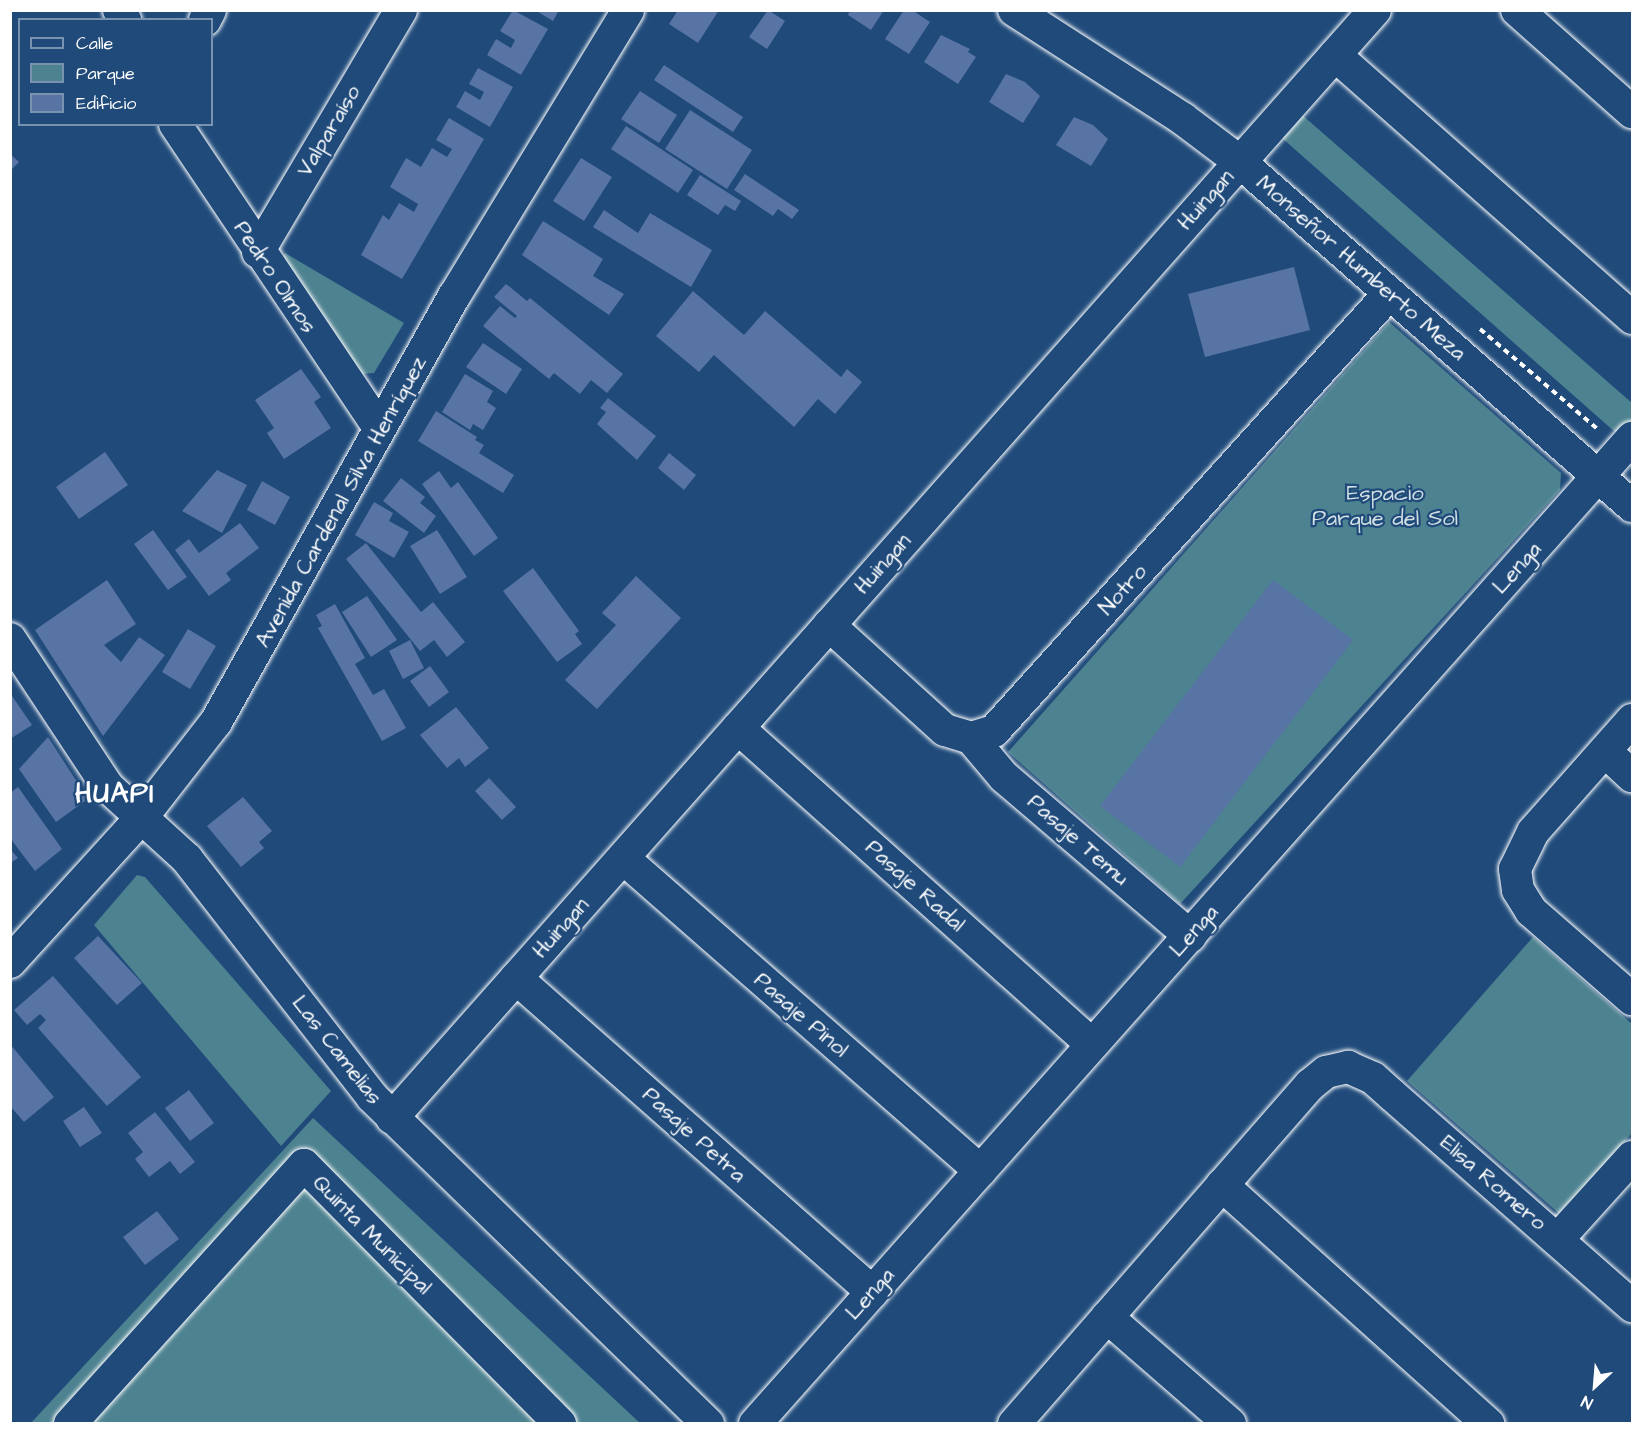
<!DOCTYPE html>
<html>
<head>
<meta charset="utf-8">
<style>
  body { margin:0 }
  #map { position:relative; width:1643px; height:1434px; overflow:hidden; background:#1f4a7a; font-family:"Architects Daughter",sans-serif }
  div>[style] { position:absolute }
  .green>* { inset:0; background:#4d8290 }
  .building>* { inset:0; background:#5774a4 }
  .path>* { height:4px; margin-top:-2px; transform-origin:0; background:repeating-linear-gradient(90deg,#fff 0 6px,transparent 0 10.5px) }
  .roads { filter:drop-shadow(0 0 2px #fff) drop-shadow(0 0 2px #fff) }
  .minor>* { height:32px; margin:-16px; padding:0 16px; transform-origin:16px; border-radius:16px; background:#1f4a7a }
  span { translate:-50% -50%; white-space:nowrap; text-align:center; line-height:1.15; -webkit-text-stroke:4.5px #1f4a7a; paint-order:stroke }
  .street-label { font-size:22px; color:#fff }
  .park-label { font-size:22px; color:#d2e0e3 }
  .district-label { font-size:28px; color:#fff; font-weight:700; letter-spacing:1.5px }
  .frame { position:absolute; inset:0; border:12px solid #fff; pointer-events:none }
  .legend { position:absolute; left:18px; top:18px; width:195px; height:108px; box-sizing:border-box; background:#1f4a7a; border:2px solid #7992af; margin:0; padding:8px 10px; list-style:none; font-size:18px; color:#fff }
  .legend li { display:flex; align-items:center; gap:12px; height:30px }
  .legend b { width:30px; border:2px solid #7992af }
  .north { position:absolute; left:1565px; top:1356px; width:60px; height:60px; -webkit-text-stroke:4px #1f4a7a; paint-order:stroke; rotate:206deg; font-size:16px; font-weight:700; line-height:24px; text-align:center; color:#fff }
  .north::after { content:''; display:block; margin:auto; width:21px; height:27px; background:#fff; clip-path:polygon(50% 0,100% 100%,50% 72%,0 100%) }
</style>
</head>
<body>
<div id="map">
  <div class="green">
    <div style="clip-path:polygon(1301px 114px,1632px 403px,1632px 447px,1282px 138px)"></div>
    <div style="clip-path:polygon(285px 253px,404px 323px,374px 373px,360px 374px,282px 262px)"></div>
    <div style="clip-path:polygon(1389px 322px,1561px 473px,1560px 490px,1180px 904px,1008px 752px)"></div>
    <div style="clip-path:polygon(137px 875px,145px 877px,331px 1091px,281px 1146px,94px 925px)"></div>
    <div style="clip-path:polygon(1533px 937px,1632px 1024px,1632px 1133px,1561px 1215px,1407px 1081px)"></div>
    <div style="clip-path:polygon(313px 1118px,640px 1423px,30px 1424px)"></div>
  </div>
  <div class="building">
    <div style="clip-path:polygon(513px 10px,548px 29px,521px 75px,487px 55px,496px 39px,511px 48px,515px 40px,500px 31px)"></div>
    <div style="clip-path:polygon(535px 10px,559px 10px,553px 21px)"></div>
    <div style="clip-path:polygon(678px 10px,719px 10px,698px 43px,669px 24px)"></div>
    <div style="clip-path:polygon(768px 10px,785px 21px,767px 49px,749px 37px)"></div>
    <div style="clip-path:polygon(850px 10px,884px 10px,871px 30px,848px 15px)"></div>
    <div style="clip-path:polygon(904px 10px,912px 10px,930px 22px,909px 54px,885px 39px)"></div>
    <div style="clip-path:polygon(941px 35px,970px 49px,968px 52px,976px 57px,958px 84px,924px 62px)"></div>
    <div style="clip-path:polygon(664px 65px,743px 117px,733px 132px,654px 80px)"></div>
    <div style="clip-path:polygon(478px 68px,513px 87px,490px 127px,456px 107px,465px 91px,480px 100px,484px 92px,469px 84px)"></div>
    <div style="clip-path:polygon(1006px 74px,1025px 82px,1040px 96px,1023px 123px,989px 102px)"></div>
    <div style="clip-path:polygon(640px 91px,677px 115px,659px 143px,621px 119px)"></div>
    <div style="clip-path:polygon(690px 110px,752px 150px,727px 189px,665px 149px)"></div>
    <div style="clip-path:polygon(1074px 117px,1093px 125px,1108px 139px,1091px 166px,1056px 145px)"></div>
    <div style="clip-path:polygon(449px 118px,484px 139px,402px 279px,361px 255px,383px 215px,389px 220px,399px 203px,414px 212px,418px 204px,390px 187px,406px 158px,421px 167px,432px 148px,447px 157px,452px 149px,436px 140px)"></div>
    <div style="clip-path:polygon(626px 126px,693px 170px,678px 193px,611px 149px)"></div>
    <div style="clip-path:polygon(10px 154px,19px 162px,10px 171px)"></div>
    <div style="clip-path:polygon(581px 158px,612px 177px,584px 221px,553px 201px)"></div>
    <div style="clip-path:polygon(745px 174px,799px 210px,792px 219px,778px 209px,773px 216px,734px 190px)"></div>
    <div style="clip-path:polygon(700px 175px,741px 201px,735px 211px,725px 205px,718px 215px,687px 195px)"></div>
    <div style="clip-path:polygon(604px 210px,638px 233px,650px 213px,712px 250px,691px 287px,593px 227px)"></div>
    <div style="clip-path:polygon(543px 221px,603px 259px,593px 276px,624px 294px,609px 315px,522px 255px)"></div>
    <div style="clip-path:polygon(1294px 267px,1310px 330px,1205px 357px,1188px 294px)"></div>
    <div style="clip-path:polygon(506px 284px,527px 301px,530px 298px,623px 374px,607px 393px,591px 380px,580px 394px,554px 373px,549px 379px,483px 326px,500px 306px,515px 318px,517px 316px,494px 297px)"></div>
    <div style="clip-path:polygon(693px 291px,744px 335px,765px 311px,841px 377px,847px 369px,862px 382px,835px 414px,818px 399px,794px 427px,714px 355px,699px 372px,656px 336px)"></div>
    <div style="clip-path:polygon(483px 343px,522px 369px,506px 394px,466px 367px)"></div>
    <div style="clip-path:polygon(301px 369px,321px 397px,314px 402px,331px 428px,284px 459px,267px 433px,274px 428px,255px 400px)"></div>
    <div style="clip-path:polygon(465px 374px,493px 391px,487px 402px,496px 408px,483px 430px,473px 424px,470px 430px,442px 412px)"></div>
    <div style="clip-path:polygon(608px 398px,656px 436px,637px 460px,597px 424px,606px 412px,600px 408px)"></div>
    <div style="clip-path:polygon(436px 411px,477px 437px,475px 440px,484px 445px,479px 453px,514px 475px,503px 493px,418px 441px)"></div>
    <div style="clip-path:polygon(105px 452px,128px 485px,79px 519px,56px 487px)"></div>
    <div style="clip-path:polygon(669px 453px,696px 475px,684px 490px,658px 468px)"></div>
    <div style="clip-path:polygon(217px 470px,247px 485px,222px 533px,182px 511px)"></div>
    <div style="clip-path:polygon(439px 471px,451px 488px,458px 482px,498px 538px,474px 556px,422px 484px)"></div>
    <div style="clip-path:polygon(401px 478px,425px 497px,420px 503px,436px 516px,424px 533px,383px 501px)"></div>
    <div style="clip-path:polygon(262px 481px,290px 497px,275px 525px,247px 510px)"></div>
    <div style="clip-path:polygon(374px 502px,393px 513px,389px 521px,409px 532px,394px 558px,355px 535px)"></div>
    <div style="clip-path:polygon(240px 523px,259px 548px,226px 573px,231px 580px,209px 596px,175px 550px,189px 539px,199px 553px)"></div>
    <div style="clip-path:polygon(153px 530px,187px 577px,168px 590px,134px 544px)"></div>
    <div style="clip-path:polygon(437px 530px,467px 577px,440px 594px,410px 546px)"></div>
    <div style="clip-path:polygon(366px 543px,421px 612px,433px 602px,465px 642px,447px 657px,434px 640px,420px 651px,346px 559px)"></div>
    <div style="clip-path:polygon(533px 568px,579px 631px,575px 634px,582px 644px,557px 662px,503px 591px)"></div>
    <div style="clip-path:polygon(636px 576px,681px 618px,597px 709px,565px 680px,616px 625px,602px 613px)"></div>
    <div style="clip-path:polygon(107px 580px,136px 624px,104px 645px,121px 662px,139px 637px,165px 655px,103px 736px,35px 630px)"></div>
    <div style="clip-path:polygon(1273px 580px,1353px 640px,1180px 867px,1100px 806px)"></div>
    <div style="clip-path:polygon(367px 596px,397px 640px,371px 657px,342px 612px)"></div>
    <div style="clip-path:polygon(335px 604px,365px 658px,355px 664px,373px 695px,384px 689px,406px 728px,382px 741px,318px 628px,322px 626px,316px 615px)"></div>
    <div style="clip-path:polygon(188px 629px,216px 646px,190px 689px,162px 672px)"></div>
    <div style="clip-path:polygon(410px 640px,424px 668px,403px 679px,389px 651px)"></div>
    <div style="clip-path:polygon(430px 666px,449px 692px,429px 707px,410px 681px)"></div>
    <div style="clip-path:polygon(10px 693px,32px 725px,10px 739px)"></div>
    <div style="clip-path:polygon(456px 707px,489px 748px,465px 767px,459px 758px,447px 768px,420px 735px)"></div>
    <div style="clip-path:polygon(48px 737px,88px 799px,56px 822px,19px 769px)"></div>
    <div style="clip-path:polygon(489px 778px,516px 807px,502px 820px,475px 791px)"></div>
    <div style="clip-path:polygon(18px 787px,62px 849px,35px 871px,10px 838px,10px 793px)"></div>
    <div style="clip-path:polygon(243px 797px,272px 831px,259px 842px,264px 848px,241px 867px,207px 826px)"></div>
    <div style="clip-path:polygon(10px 849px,18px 858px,10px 863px)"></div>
    <div style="clip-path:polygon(98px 936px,142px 983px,117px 1005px,74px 958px)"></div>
    <div style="clip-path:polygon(53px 976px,141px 1077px,107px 1106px,38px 1028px,46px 1020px,40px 1014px,27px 1025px,14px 1010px)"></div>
    <div style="clip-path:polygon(10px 1044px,54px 1097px,24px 1122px,10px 1106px)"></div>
    <div style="clip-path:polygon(189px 1090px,214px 1123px,190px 1141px,165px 1108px)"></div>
    <div style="clip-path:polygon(84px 1107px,102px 1133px,80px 1147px,63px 1121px)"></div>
    <div style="clip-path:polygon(155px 1112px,195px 1162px,180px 1174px,170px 1161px,149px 1177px,135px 1159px,143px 1152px,128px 1133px)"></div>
    <div style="clip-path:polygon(157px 1211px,179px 1239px,145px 1265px,123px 1237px)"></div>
  </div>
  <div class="path">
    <div style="left:1480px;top:329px;width:157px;rotate:40.4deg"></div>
  </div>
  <div class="roads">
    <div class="minor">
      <div style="left:119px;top:10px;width:12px;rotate:59deg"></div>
      <div style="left:1014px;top:10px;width:201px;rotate:32.8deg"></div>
      <div style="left:1183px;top:119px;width:71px;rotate:37deg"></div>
      <div style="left:1240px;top:162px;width:522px;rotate:41.27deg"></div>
      <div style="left:1517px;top:10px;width:154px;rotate:41.6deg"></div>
      <div style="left:205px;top:20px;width:11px;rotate:-63deg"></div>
      <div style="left:1335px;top:55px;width:397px;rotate:41.5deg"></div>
      <div style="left:175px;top:124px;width:366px;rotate:56.1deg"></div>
      <div style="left:258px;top:252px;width:281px;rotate:-59.4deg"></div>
      <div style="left:829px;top:625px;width:156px;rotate:42.2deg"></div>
      <div style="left:945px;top:730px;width:27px;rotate:17deg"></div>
      <div style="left:971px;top:738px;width:24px;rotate:-17deg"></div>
      <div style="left:994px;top:731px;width:590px;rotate:-47.88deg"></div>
      <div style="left:10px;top:639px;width:178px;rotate:56.5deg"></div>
      <div style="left:108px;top:787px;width:107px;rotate:42.3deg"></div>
      <div style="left:187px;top:859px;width:301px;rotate:52.1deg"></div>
      <div style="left:372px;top:1097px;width:469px;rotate:44.2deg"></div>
      <div style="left:1632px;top:720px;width:149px;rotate:131.5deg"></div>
      <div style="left:1533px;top:832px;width:41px;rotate:115.9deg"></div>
      <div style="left:1515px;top:869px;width:21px;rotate:82deg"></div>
      <div style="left:1518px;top:890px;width:25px;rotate:58deg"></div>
      <div style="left:1531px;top:911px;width:134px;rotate:41.1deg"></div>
      <div style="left:738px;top:728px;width:475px;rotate:41.8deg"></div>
      <div style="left:971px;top:738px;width:51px;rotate:49.8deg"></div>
      <div style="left:1004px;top:777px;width:245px;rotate:40.5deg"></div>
      <div style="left:1605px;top:751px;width:37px;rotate:43deg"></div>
      <div style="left:623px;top:858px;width:475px;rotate:41.2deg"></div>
      <div style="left:10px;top:962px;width:196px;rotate:-47.7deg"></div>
      <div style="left:142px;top:817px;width:120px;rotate:-52.1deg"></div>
      <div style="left:216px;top:722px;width:489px;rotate:-60.8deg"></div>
      <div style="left:455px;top:295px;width:333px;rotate:-58.7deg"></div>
      <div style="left:516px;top:978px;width:475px;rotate:41.4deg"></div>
      <div style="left:392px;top:1118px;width:1481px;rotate:-48.42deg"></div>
      <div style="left:1222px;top:1185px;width:358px;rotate:41.9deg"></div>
      <div style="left:1557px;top:1240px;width:112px;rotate:-47.9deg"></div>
      <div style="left:1107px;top:1317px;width:163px;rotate:41deg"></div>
      <div style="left:70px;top:1424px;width:349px;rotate:-47.9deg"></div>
      <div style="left:304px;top:1165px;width:364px;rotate:45.3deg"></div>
      <div style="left:755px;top:1424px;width:1320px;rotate:-48.35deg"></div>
      <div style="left:1014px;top:1424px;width:450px;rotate:-48.9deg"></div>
      <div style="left:1310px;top:1085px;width:21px;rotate:-39deg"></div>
      <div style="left:1326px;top:1072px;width:23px;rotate:-13deg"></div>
      <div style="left:1348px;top:1067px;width:27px;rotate:24deg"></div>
      <div style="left:1373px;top:1078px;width:25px;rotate:42deg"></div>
      <div style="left:1392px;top:1095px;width:320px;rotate:41.3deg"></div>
    </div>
  </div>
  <div class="street-label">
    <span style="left:329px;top:131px;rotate:-59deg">Valparaíso</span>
    <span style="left:1206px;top:200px;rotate:-48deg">Huingan</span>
    <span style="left:1361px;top:268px;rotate:41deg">Monseñor Humberto Meza</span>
    <span style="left:275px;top:277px;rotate:56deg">Pedro Olmos</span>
    <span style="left:341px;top:502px;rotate:-61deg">Avenida Cardenal Silva Henríquez</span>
    <span style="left:883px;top:564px;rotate:-48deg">Huingan</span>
    <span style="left:1517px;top:568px;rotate:-48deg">Lenga</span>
    <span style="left:1123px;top:590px;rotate:-48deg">Notro</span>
    <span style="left:1078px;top:840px;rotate:41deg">Pasaje Temu</span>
    <span style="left:915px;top:886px;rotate:42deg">Pasaje Radal</span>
    <span style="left:561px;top:928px;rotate:-48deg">Huingan</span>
    <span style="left:1194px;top:931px;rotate:-48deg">Lenga</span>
    <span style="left:801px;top:1015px;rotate:41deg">Pasaje Pinol</span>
    <span style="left:337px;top:1050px;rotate:52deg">Las Camelias</span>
    <span style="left:694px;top:1135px;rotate:42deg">Pasaje Petra</span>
    <span style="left:1493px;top:1183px;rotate:41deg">Elisa Romero</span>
    <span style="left:372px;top:1235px;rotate:45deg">Quinta Municipal</span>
    <span style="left:870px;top:1294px;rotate:-48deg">Lenga</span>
  </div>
  <div class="park-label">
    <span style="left:1385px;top:506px">Espacio<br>Parque del Sol</span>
  </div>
  <div class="district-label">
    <span style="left:115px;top:794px">HUAPI</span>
  </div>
  <div class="frame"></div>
  <ul class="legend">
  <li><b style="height:8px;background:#1f4a7a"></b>Calle</li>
  <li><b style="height:16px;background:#4d8290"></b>Parque</li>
  <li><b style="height:16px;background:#5774a4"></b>Edificio</li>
  </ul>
  <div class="north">N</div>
</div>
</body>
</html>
